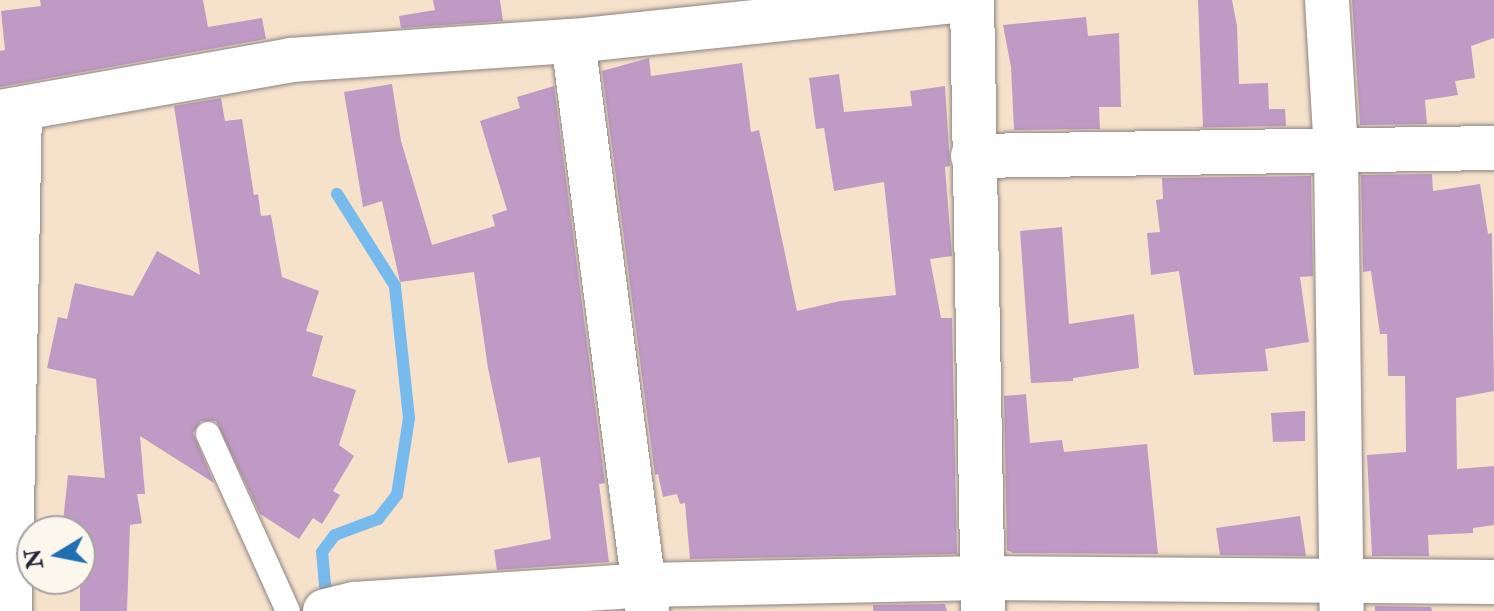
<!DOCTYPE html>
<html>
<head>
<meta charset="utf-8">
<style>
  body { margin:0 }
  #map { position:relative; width:1494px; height:611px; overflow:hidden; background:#f6e2ca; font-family:"IM FELL Double Pica",serif }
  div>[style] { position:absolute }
  .stream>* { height:12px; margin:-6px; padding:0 6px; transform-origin:6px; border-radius:6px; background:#77baed }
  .building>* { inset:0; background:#bf9ac4 }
  .roads { filter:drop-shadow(0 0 2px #8c8282) drop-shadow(0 0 2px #8c8282) }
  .lane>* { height:24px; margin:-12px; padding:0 12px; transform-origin:12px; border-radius:12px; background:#fff }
  .street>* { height:44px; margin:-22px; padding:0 22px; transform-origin:22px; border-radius:22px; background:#fff }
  span { translate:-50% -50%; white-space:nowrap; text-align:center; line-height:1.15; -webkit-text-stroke:7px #fbf7ec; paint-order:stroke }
  .north { position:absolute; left:16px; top:515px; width:80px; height:80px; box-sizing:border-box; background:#fbf7ec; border:2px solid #a4a2a5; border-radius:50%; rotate:260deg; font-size:22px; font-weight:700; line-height:32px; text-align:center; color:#22223b }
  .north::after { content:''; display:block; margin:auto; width:28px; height:36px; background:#1f6fb2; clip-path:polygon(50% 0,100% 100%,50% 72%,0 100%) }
</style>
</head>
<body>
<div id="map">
  <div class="stream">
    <div style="left:333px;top:601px;width:18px;rotate:-117deg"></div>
    <div style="left:325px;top:585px;width:33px;rotate:-95deg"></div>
    <div style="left:322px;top:552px;width:21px;rotate:-53deg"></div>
    <div style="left:335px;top:535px;width:46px;rotate:-20.4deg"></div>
    <div style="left:378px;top:519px;width:31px;rotate:-52deg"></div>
    <div style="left:397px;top:495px;width:78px;rotate:-81.1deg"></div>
    <div style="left:409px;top:418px;width:133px;rotate:-96.1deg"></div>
    <div style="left:395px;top:286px;width:109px;rotate:-122.2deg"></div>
  </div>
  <div class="building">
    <div style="clip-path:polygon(40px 0,203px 0,208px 27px,262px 18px,266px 39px,0 87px,0 51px,5px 50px,1px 11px,41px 6px)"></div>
    <div style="clip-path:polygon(433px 0,500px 0,503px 21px,401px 28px,399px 16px,435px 10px)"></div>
    <div style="clip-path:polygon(1198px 0,1232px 0,1237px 26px,1239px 84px,1268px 83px,1269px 109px,1285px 109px,1286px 126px,1174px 128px,1203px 127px)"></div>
    <div style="clip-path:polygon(1352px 0,1494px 0,1494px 38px,1471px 46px,1475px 78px,1455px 81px,1458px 95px,1425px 100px,1427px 124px,1360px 125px)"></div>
    <div style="clip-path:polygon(1086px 17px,1088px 36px,1119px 33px,1121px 107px,1099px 107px,1100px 129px,1014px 130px,1011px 67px,1003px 25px)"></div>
    <div style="clip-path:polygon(649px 58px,651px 76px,742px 63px,751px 132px,759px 130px,797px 311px,840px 301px,896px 295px,884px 182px,834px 191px,824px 128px,816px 129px,809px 78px,839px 74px,844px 112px,912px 106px,910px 91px,945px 86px,950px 166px,945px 167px,952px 256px,930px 259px,941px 318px,952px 318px,957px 554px,690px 559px,685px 503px,680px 504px,677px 494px,663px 497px,658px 474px,655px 475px,602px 71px)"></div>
    <div style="clip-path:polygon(392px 84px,401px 141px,432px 245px,495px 226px,492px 215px,507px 210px,480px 121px,520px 108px,517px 97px,554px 86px,605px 483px,599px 484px,609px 562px,497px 570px,494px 550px,551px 539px,540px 457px,508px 463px,488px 368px,474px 272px,400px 282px,382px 201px,363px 207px,344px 92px)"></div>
    <div style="clip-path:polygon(221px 98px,225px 121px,242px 119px,254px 195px,258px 194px,261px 216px,271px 215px,282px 277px,319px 291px,306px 331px,323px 336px,312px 376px,356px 390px,339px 445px,354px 456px,333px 491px,340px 495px,322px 524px,313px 518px,299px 539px,260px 514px,216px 421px,201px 421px,193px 433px,214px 483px,140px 436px,145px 494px,137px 494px,142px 523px,130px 525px,127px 611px,80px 611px,80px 531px,62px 531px,68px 475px,105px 478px,96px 379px,47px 368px,58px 317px,67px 319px,75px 283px,133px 296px,157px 251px,200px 275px,174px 106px)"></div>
    <div style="clip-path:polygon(1432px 174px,1433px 191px,1480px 184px,1488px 234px,1492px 233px,1494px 391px,1456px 398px,1457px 469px,1494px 466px,1494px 525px,1473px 528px,1473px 533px,1428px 535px,1429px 556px,1372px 556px,1367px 455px,1406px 452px,1405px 376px,1388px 376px,1387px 334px,1380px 334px,1371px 271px,1363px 272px,1361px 175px)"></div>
    <div style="clip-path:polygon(1311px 176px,1313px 276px,1300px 277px,1309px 342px,1265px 349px,1268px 371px,1194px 375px,1179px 271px,1151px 275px,1147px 233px,1160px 232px,1156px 200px,1163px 199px,1162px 178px)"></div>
    <div style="clip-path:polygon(1062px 227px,1069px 324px,1134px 314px,1139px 368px,1073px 378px,1073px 381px,1031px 383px,1020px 231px)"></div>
    <div style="clip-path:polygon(1026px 394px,1030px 443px,1062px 440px,1064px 452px,1147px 444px,1158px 554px,1013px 553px,1007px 550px,1004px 396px)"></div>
    <div style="clip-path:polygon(1305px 411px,1305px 441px,1273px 442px,1271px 413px)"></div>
    <div style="clip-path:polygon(1300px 516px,1306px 556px,1220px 555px,1216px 528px)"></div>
    <div style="clip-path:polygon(945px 604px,947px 611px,873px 611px,873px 605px)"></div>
    <div style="clip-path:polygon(1375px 606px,1431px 607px,1432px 611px,1375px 611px)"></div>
  </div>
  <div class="roads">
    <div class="lane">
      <div style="left:208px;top:434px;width:194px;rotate:65.7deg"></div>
    </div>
    <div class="street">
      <div style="left:972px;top:0;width:611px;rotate:88.97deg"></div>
      <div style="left:1327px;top:0;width:151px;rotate:86.6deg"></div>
      <div style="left:1336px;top:151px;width:460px;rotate:89.3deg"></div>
      <div style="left:573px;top:41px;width:575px;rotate:82.6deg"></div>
      <div style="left:0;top:112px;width:296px;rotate:-10.1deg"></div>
      <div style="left:291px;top:60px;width:283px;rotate:-3.9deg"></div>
      <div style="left:573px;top:41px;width:394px;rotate:-6deg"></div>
      <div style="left:973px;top:156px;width:521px;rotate:-0.88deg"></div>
      <div style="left:10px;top:611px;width:502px;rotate:-88.86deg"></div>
      <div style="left:325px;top:611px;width:30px;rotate:-14deg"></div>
      <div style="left:354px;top:604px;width:291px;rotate:-3.7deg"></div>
      <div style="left:644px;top:585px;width:337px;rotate:-1.2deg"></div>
      <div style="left:981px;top:578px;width:513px;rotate:0.45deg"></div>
    </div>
  </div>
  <div class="north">N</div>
</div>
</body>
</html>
